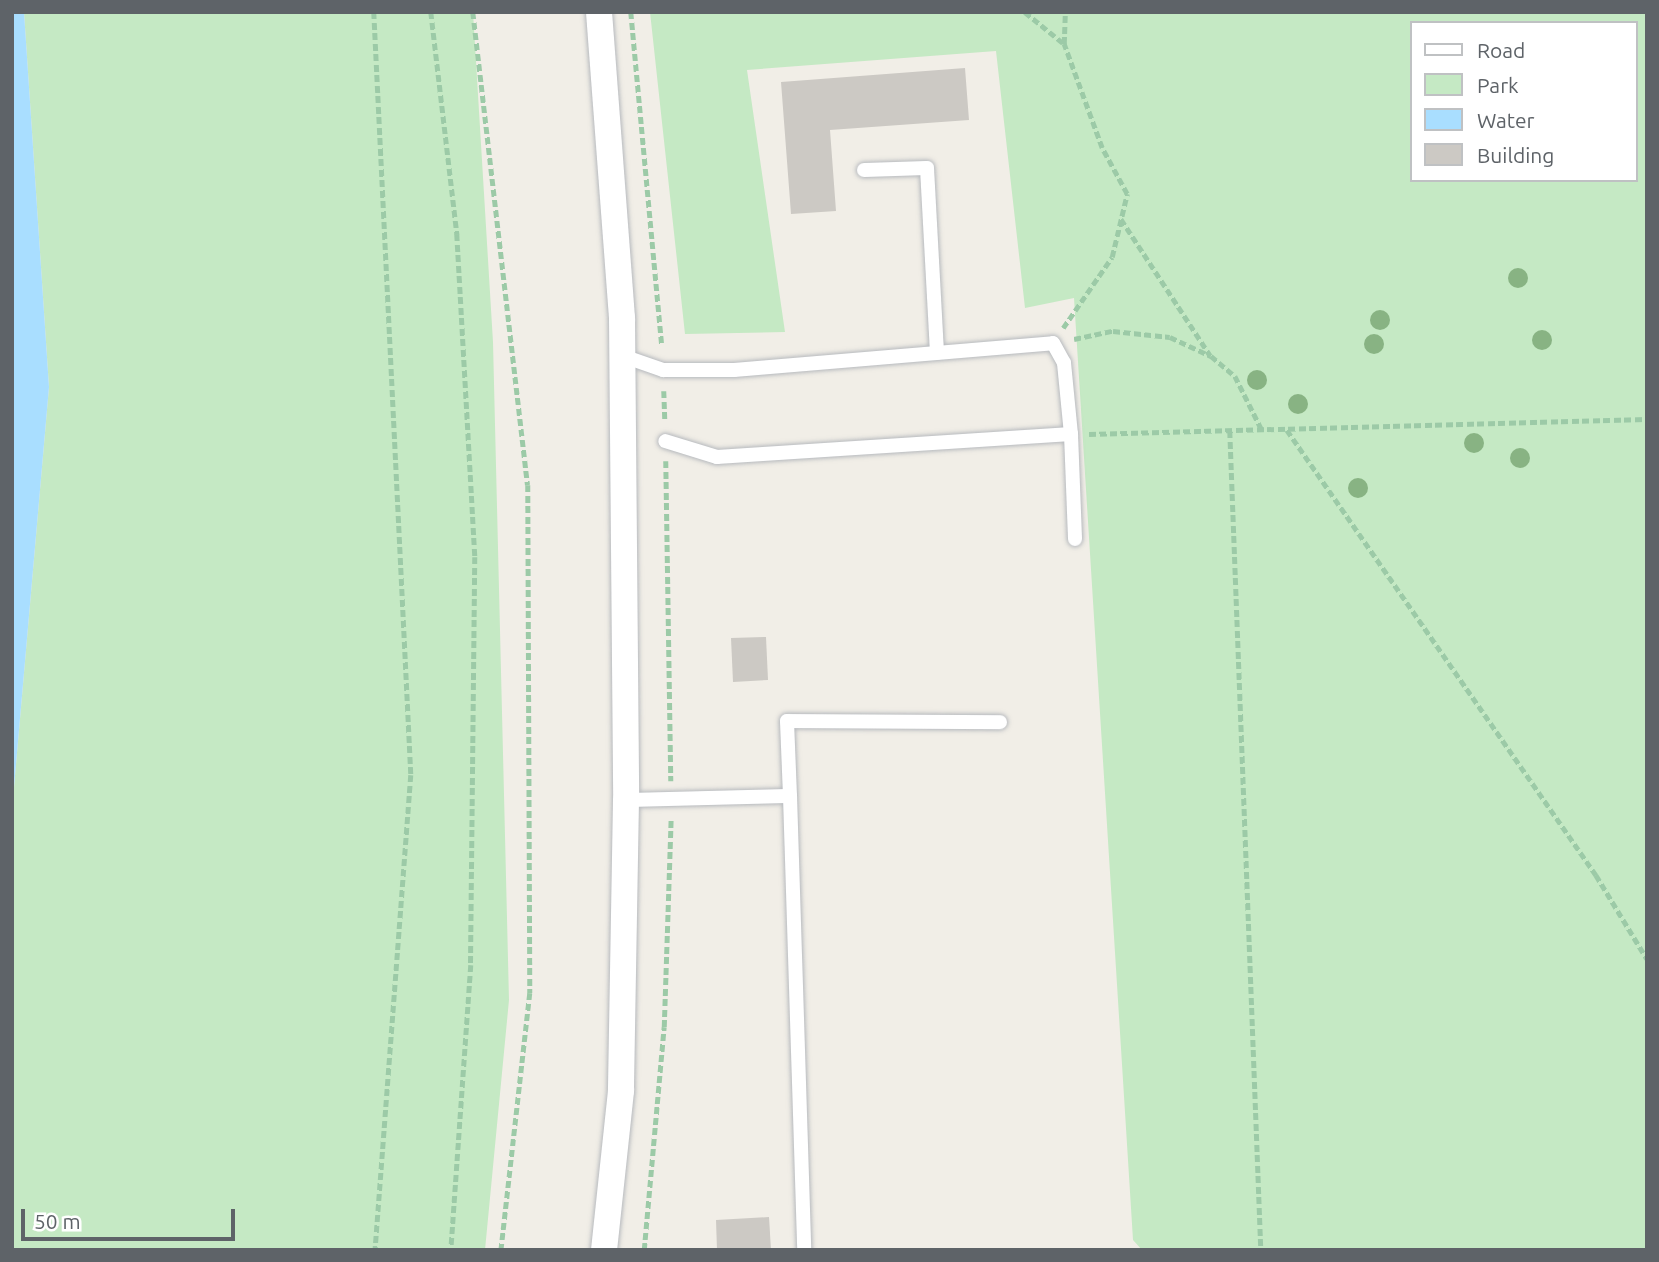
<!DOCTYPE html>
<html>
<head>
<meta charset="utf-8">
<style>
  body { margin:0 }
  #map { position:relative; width:1659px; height:1262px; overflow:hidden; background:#f1eee7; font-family:Ubuntu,sans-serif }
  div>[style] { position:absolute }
  .green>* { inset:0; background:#c5e9c4 }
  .water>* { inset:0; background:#a9deff }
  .building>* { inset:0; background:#ccc9c4 }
  .path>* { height:4.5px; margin-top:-2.25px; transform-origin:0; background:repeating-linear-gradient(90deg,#9ccaa7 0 7px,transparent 0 10.5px) }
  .roads { filter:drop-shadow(0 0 2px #b7babe) drop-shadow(0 0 2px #b7babe) }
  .lane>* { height:14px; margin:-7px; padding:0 7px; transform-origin:7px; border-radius:7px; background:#fff }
  .street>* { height:26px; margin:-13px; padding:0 13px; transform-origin:13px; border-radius:13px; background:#fff }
  .trees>* { width:20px; height:20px; margin:-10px; border-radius:50%; background:#88b383 }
  span { translate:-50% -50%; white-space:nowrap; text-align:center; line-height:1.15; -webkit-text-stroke:5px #fff; paint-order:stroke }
  .frame { position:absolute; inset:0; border:14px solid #5e6368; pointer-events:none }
  .legend { position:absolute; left:1410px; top:21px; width:228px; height:161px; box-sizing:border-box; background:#fff; border:2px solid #bfc1c3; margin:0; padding:9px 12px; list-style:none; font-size:21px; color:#5e6368 }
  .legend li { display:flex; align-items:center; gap:14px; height:35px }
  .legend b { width:35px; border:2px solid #bfc1c3 }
  .scale { position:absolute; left:21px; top:1209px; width:214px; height:32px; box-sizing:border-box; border:4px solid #5e6368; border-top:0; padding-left:9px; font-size:21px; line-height:24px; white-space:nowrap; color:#5e6368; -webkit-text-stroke:5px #fff; paint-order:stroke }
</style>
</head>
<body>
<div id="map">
  <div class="green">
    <div style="clip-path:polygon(24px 12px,473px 12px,493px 342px,509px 1000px,485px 1250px,12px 1250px,12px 810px,49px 387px)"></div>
    <div style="clip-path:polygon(evenodd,650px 12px,1647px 12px,1647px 1250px,1142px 1250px,1133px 1240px,1074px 298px,1025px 308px,996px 51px,747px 70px,785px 332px,685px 334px,650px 12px,1412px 23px,1636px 23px,1636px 180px,1412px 180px,1412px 23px)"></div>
  </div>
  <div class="water">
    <div style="clip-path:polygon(12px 12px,24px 12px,49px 387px,12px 810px)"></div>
  </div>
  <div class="building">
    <div style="clip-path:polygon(965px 68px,969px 120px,830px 130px,836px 211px,791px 214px,781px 82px)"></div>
    <div style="clip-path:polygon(766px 637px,768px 680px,733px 682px,731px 638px)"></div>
    <div style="clip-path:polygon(769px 1217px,771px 1250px,717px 1250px,716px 1220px)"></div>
  </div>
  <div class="path">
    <div style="left:374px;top:12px;width:764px;rotate:87.22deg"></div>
    <div style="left:411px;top:775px;width:476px;rotate:94.3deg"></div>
    <div style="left:431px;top:12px;width:224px;rotate:83.3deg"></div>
    <div style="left:457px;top:234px;width:324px;rotate:86.8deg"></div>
    <div style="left:475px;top:557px;width:408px;rotate:90.6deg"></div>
    <div style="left:471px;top:965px;width:286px;rotate:94deg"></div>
    <div style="left:473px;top:12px;width:476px;rotate:83.4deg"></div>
    <div style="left:528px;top:485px;width:508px;rotate:89.77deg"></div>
    <div style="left:530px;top:993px;width:259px;rotate:96.4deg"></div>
    <div style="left:631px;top:12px;width:336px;rotate:84.7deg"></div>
    <div style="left:1025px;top:12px;width:49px;rotate:39.2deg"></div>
    <div style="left:1121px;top:219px;width:163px;rotate:56.8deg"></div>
    <div style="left:1063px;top:328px;width:86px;rotate:-55.4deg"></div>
    <div style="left:1112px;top:257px;width:65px;rotate:-76.6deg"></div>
    <div style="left:1127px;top:194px;width:52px;rotate:-118.5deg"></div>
    <div style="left:1102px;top:148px;width:111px;rotate:-110.1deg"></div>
    <div style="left:1064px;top:44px;width:32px;rotate:-88deg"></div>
    <div style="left:1074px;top:339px;width:40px;rotate:-12deg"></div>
    <div style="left:1113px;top:331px;width:57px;rotate:6deg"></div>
    <div style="left:1170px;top:337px;width:45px;rotate:24.9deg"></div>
    <div style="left:1211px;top:356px;width:31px;rotate:40deg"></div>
    <div style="left:1235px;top:376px;width:60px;rotate:63.4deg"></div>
    <div style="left:664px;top:391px;width:30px;rotate:88deg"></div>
    <div style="left:1287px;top:430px;width:542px;rotate:55.22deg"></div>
    <div style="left:1596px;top:875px;width:98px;rotate:58.7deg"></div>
    <div style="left:1230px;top:431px;width:820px;rotate:87.83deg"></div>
    <div style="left:1089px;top:434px;width:558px;rotate:-1.54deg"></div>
    <div style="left:666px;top:461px;width:320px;rotate:89.1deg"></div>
    <div style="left:644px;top:1250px;width:224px;rotate:-84.9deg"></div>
    <div style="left:664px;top:1027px;width:209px;rotate:-88.1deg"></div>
  </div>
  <div class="roads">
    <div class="lane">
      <div style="left:864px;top:170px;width:63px;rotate:-1.8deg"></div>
      <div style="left:927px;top:168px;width:185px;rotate:86.9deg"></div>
      <div style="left:620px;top:355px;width:46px;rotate:19.2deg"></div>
      <div style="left:663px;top:370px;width:71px"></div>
      <div style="left:734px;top:370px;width:320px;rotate:-4.8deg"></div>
      <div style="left:1053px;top:343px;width:23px;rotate:61deg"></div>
      <div style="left:1064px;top:363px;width:71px;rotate:84.4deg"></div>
      <div style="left:1071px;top:434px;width:355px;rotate:176.3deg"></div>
      <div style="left:717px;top:457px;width:54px;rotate:-162.9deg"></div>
      <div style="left:1071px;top:434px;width:105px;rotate:87.8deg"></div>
      <div style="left:790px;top:796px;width:75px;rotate:-92.3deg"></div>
      <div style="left:787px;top:721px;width:213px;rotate:0.3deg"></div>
      <div style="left:626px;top:800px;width:164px;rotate:-1.4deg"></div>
      <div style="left:790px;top:796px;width:454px;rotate:88.2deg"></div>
    </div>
    <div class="street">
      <div style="left:599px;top:12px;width:307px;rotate:85.7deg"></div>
      <div style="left:622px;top:318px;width:482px;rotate:89.5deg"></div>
      <div style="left:626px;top:800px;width:291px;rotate:91deg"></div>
      <div style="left:621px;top:1091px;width:160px;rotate:96.1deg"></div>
    </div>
  </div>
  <div class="trees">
    <div style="left:1518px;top:278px"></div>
    <div style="left:1380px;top:320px"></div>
    <div style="left:1542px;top:340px"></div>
    <div style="left:1374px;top:344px"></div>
    <div style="left:1257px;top:380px"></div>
    <div style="left:1298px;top:404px"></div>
    <div style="left:1474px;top:443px"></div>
    <div style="left:1520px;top:458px"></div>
    <div style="left:1358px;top:488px"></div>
  </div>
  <div class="frame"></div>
  <ul class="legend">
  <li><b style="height:9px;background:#fff"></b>Road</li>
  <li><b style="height:19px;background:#c5e9c4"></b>Park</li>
  <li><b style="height:19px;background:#a9deff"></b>Water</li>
  <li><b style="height:19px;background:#ccc9c4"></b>Building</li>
  </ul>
  <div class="scale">50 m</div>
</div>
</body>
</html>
